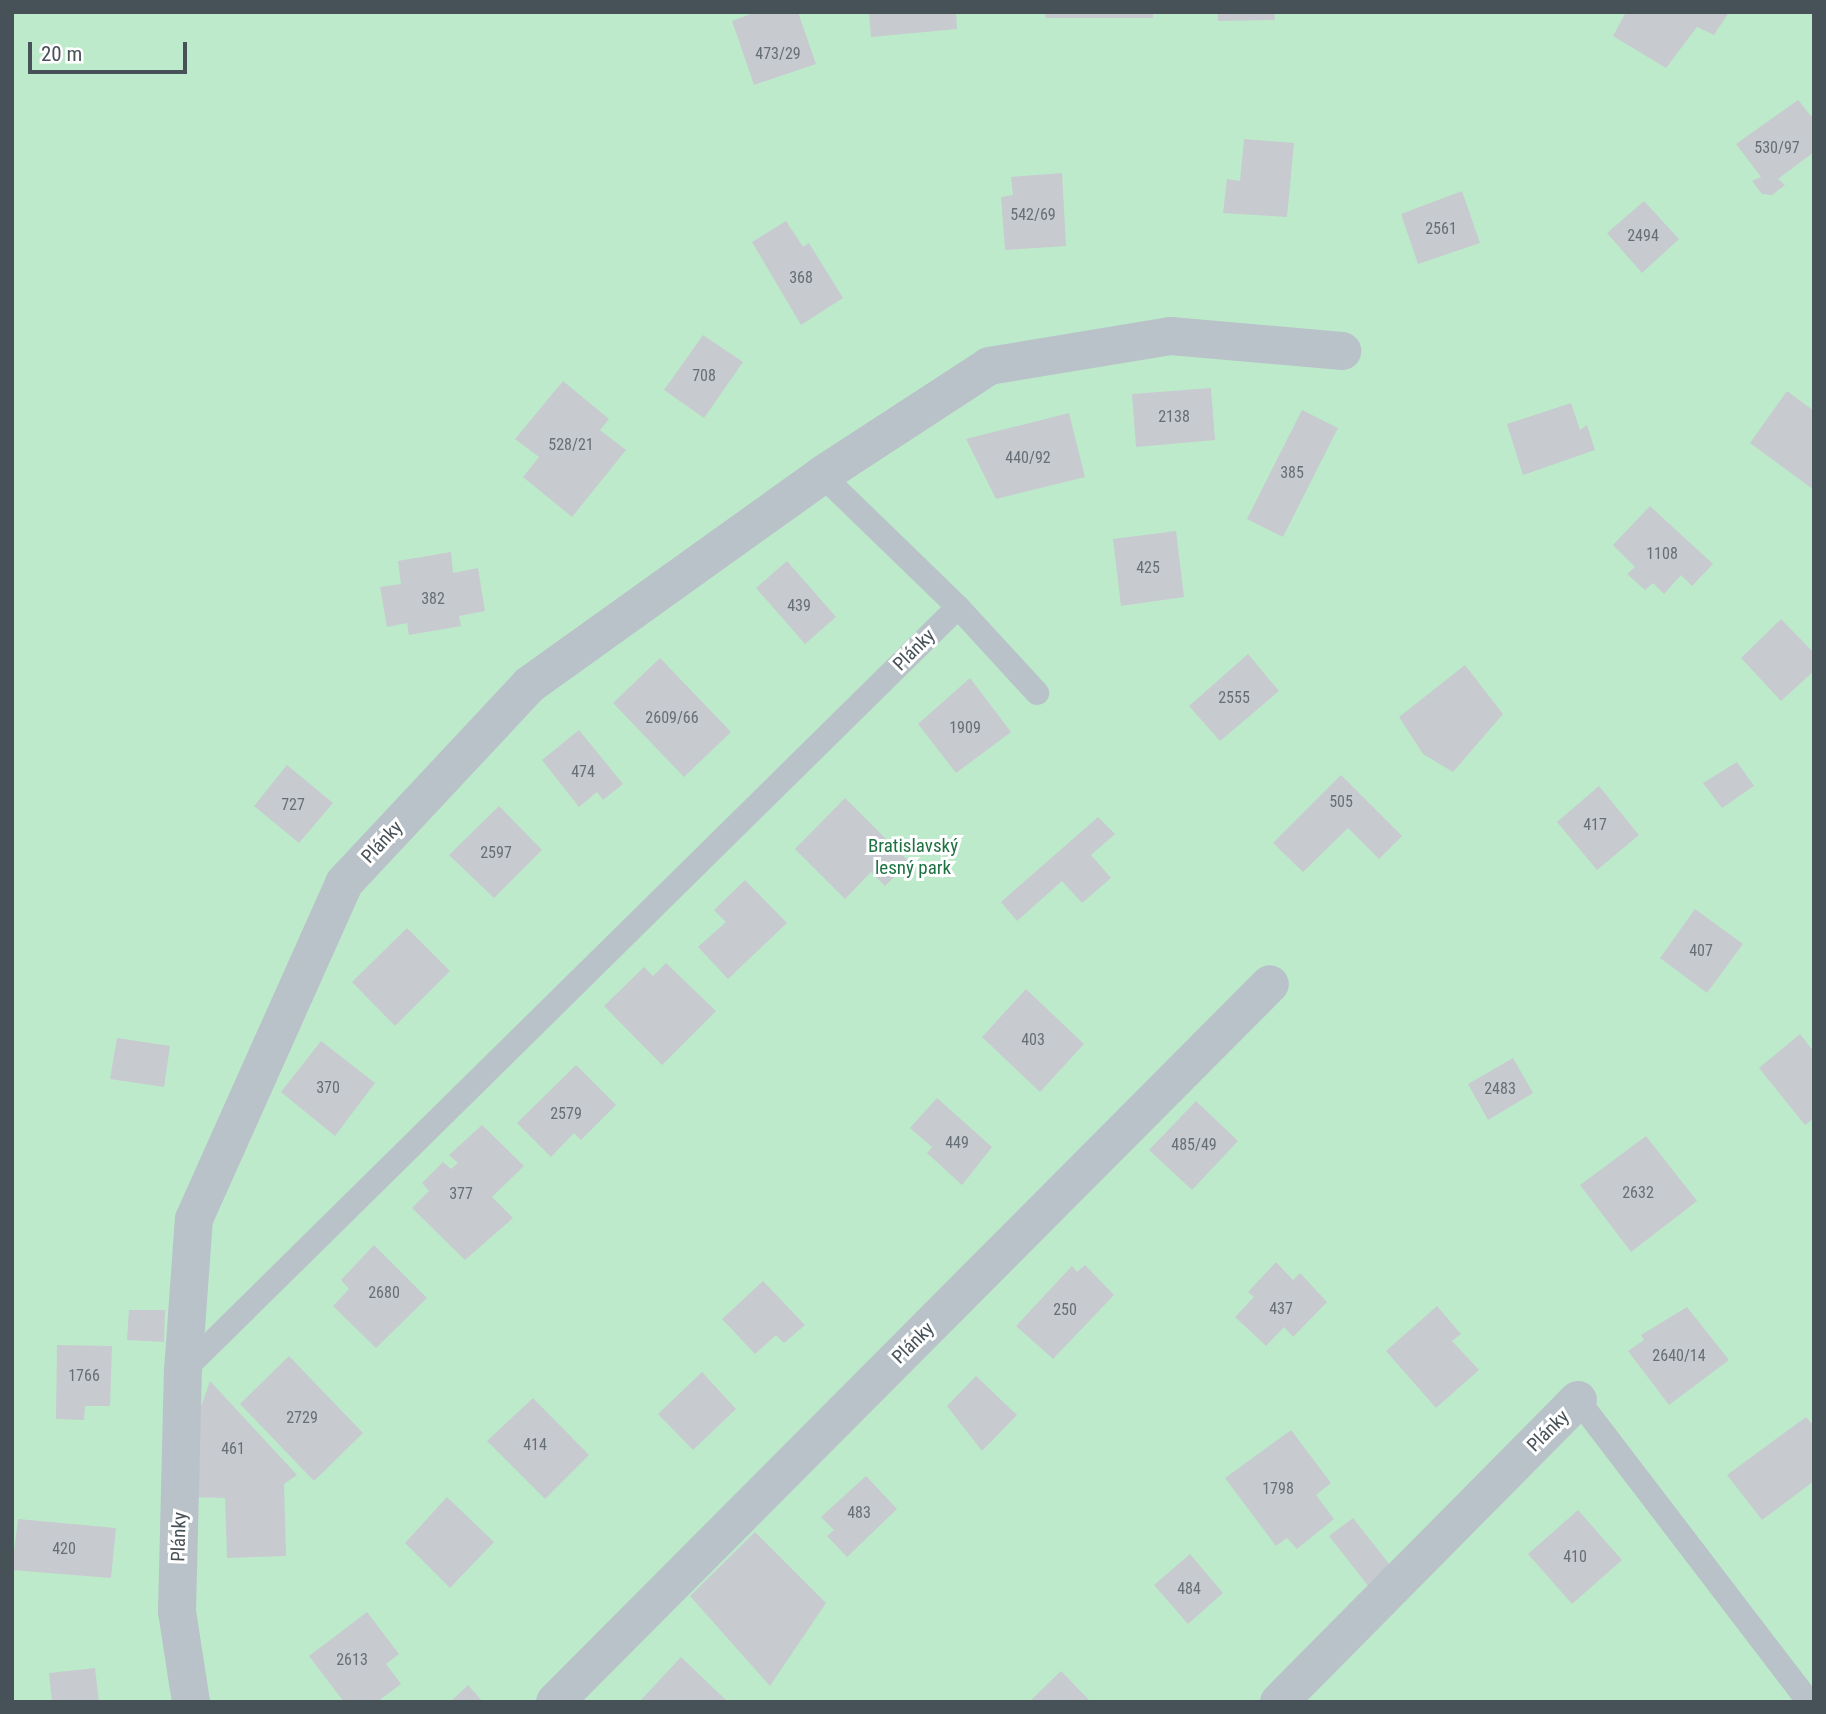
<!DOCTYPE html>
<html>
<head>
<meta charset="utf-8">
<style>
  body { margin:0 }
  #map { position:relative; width:1826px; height:1714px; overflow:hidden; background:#efeded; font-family:"Roboto Condensed",sans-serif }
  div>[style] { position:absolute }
  .green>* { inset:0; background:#beeacc }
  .building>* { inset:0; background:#c7cacf }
  .service>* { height:24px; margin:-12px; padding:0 12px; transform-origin:12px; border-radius:12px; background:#b9c2c8 }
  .minor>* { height:38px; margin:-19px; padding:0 19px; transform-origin:19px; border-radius:19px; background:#b9c2c8 }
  span { translate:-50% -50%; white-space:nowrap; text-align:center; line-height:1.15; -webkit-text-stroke:6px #fff; paint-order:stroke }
  .number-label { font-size:16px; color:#676f76 }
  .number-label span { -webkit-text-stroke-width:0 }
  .street-label { font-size:19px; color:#475158 }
  .park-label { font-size:19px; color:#1f7243 }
  .frame { position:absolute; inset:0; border:14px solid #475158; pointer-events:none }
  .scale { position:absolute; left:28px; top:42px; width:159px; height:32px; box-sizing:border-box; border:4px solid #475158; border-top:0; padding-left:9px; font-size:21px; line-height:24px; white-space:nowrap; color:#475158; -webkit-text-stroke:5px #fff; paint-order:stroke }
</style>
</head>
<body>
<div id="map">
  <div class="green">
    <div style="clip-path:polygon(12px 12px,1814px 12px,1814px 1702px,12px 1702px)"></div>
  </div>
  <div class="building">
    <div style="clip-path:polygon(756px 12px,798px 12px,816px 64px,754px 85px,732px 21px)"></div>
    <div style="clip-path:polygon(869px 12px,956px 12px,957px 29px,871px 37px)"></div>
    <div style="clip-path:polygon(1045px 12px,1153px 12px,1153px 18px,1046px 18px)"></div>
    <div style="clip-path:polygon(1218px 12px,1274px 12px,1275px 20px,1218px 21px)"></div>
    <div style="clip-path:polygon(1626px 12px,1729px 12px,1714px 35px,1697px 27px,1666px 68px,1613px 36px)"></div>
    <div style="clip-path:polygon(1798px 100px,1811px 116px,1814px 113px,1814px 152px,1778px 179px,1785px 185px,1772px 195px,1762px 194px,1752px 181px,1761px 177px,1736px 144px)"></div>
    <div style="clip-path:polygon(1244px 139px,1294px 143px,1287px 217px,1223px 213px,1227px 179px,1240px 181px)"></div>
    <div style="clip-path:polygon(1062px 173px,1066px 246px,1005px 250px,1001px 197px,1013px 195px,1011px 177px)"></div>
    <div style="clip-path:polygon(1462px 191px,1480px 243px,1418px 264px,1401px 214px)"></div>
    <div style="clip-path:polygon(1644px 201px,1679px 239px,1642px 273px,1607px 233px)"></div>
    <div style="clip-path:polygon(786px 221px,803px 247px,809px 243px,843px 298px,801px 325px,752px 242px)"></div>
    <div style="clip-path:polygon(703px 335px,743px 362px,704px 418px,664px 390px)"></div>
    <div style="clip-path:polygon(563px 381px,609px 419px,600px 430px,626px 450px,572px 517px,523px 477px,539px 457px,515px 439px)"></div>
    <div style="clip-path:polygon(1211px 388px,1215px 440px,1136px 447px,1132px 394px)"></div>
    <div style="clip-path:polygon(1787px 391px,1814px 411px,1814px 490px,1750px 443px)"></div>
    <div style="clip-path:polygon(1571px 403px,1580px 430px,1587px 425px,1595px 450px,1523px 475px,1507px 424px)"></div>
    <div style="clip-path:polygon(1302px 410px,1338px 428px,1283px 537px,1247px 519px)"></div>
    <div style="clip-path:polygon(1069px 413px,1085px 477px,996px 499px,966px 439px)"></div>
    <div style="clip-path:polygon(1650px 506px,1713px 564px,1692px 586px,1681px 575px,1664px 594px,1653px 583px,1645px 590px,1627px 574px,1635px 567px,1613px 545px)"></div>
    <div style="clip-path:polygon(1176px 531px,1184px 597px,1121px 606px,1113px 539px)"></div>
    <div style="clip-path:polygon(451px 552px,453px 573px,478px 568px,485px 611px,459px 616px,461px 626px,409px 635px,407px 623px,387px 627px,380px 587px,401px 584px,398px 561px)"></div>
    <div style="clip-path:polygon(787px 561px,836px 617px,805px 644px,756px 588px)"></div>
    <div style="clip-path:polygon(1781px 619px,1814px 653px,1814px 671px,1781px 701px,1741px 658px)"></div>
    <div style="clip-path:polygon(1248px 654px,1279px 691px,1220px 741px,1189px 706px)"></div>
    <div style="clip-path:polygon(660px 658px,731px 732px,684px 777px,613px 703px)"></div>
    <div style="clip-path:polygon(1465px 665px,1503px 714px,1453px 772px,1423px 754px,1399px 717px)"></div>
    <div style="clip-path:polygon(970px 678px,1011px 732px,956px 773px,918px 724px)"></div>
    <div style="clip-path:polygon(579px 730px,623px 784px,603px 800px,597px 792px,579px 807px,542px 760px)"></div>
    <div style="clip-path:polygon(1737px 762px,1754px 786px,1722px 808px,1703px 783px)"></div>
    <div style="clip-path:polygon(287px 765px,333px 803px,299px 843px,254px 806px)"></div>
    <div style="clip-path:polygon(1341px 775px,1402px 836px,1379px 859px,1348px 828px,1303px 872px,1273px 843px)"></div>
    <div style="clip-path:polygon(1599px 786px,1639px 835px,1597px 870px,1557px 822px)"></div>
    <div style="clip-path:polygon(845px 798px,909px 862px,885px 886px,871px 872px,845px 899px,795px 849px)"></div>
    <div style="clip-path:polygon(499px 806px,542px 850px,494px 898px,449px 855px)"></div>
    <div style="clip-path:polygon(1098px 817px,1115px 834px,1091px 855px,1111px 878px,1082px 903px,1062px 881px,1017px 921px,1001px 902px)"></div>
    <div style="clip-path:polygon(745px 880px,787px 923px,728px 979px,698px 947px,726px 922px,714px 910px)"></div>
    <div style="clip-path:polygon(1695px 909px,1743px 944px,1707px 993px,1660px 958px)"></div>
    <div style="clip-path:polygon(407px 928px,450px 971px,395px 1026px,352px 982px)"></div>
    <div style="clip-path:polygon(666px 963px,716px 1011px,662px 1065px,604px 1006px,644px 967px,653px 976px)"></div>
    <div style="clip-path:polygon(1026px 989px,1084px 1044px,1040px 1092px,982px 1037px)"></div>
    <div style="clip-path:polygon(1800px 1034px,1814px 1052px,1814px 1118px,1805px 1125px,1759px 1068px)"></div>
    <div style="clip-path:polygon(117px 1038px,170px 1046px,164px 1087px,110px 1079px)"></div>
    <div style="clip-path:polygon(321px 1041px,375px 1083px,335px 1136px,281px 1092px)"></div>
    <div style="clip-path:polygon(1513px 1058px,1533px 1093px,1488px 1120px,1468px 1084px)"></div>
    <div style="clip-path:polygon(576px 1065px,616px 1105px,581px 1140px,574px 1133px,551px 1157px,517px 1123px)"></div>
    <div style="clip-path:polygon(937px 1098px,992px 1147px,962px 1185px,927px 1153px,932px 1147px,910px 1128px)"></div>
    <div style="clip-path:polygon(1196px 1101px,1238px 1141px,1192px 1190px,1149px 1150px)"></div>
    <div style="clip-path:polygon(482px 1125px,524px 1166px,492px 1197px,513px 1218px,465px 1260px,412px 1208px,429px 1191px,422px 1183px,443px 1162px,451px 1169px,458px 1163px,449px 1155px)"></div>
    <div style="clip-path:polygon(1646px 1136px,1697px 1201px,1631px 1252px,1580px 1185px)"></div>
    <div style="clip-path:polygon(374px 1245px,427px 1298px,376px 1348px,333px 1306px,349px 1289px,341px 1280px)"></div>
    <div style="clip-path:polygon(1276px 1262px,1293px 1280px,1300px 1273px,1327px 1302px,1293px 1337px,1284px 1327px,1266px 1346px,1235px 1317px,1254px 1297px,1248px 1292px)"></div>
    <div style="clip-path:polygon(1085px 1265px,1114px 1295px,1053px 1359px,1016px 1326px,1072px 1266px,1077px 1272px)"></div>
    <div style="clip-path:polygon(763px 1281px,805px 1325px,784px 1343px,776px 1335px,755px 1354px,722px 1319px)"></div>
    <div style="clip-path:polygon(1437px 1306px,1461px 1334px,1452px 1341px,1479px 1370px,1436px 1408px,1386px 1351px)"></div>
    <div style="clip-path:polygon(1687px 1307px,1729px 1360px,1669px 1405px,1628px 1351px,1644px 1340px,1641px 1335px)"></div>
    <div style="clip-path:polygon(129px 1310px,165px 1310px,164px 1342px,127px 1340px)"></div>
    <div style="clip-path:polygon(57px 1345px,112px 1346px,110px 1406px,85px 1406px,84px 1420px,56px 1419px)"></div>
    <div style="clip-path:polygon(289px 1356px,363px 1433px,314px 1481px,240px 1404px)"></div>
    <div style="clip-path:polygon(702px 1372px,736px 1409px,693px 1450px,658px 1414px)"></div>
    <div style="clip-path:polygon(976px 1376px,1017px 1415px,982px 1451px,947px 1406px)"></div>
    <div style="clip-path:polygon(210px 1381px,297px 1475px,284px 1484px,286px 1556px,227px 1558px,225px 1498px,189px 1497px,195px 1424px)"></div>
    <div style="clip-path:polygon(533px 1398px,589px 1455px,545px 1499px,487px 1441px)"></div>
    <div style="clip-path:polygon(1806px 1417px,1814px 1426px,1814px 1481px,1762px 1520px,1727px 1475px)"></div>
    <div style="clip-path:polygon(1291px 1430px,1331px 1483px,1316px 1495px,1334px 1519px,1297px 1549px,1287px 1538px,1276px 1546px,1225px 1478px)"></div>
    <div style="clip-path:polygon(866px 1476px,897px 1509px,847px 1557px,827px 1536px,834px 1530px,821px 1517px)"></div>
    <div style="clip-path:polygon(447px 1497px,494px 1542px,450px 1588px,405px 1543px)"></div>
    <div style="clip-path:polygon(1578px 1510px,1622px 1560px,1572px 1604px,1528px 1554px)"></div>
    <div style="clip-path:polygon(1353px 1518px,1390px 1565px,1369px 1587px,1329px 1536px)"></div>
    <div style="clip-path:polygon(18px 1519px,116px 1528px,111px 1578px,12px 1570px)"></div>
    <div style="clip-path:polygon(755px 1532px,826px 1603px,770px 1686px,690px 1596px)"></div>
    <div style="clip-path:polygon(1190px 1554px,1223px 1593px,1188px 1624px,1154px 1585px)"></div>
    <div style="clip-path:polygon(367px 1612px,399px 1654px,386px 1664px,401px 1684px,377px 1702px,344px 1702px,309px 1656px)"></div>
    <div style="clip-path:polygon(681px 1657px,728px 1702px,639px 1702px)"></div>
    <div style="clip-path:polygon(95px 1668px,99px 1702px,52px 1702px,49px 1673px)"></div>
    <div style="clip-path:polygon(1061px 1671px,1091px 1702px,1029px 1702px)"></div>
    <div style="clip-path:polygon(468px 1685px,483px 1702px,450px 1702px)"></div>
  </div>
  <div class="service">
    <div style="left:958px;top:607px;width:117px;rotate:47.4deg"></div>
    <div style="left:183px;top:1371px;width:1088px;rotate:-44.59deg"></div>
    <div style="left:958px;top:607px;width:190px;rotate:-135.9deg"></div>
    <div style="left:1578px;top:1400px;width:380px;rotate:52.6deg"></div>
  </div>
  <div class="minor">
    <div style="left:191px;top:1702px;width:91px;rotate:-98.8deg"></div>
    <div style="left:177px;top:1612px;width:241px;rotate:-88.6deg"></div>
    <div style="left:183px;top:1371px;width:152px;rotate:-85.9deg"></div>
    <div style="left:194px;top:1219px;width:368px;rotate:-65.9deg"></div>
    <div style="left:344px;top:883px;width:271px;rotate:-46.9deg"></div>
    <div style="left:529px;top:685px;width:360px;rotate:-35.6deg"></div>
    <div style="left:822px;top:475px;width:199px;rotate:-33.1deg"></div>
    <div style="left:989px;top:366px;width:184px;rotate:-9.4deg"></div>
    <div style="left:1171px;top:336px;width:172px;rotate:5deg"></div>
    <div style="left:555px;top:1702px;width:1013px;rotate:-45.12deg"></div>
    <div style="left:1279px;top:1702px;width:425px;rotate:-45.3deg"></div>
  </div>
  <div class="number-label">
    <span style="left:778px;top:54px">473/29</span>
    <span style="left:1777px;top:148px">530/97</span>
    <span style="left:1033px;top:215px">542/69</span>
    <span style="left:1441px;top:229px">2561</span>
    <span style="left:1643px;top:236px">2494</span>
    <span style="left:801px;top:278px">368</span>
    <span style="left:704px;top:376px">708</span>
    <span style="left:1174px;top:417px">2138</span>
    <span style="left:571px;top:445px">528/21</span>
    <span style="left:1028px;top:458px">440/92</span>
    <span style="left:1292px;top:473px">385</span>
    <span style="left:1662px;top:554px">1108</span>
    <span style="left:1148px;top:568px">425</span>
    <span style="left:433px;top:599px">382</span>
    <span style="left:799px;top:606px">439</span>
    <span style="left:1234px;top:698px">2555</span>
    <span style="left:672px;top:718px">2609/66</span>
    <span style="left:965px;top:728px">1909</span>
    <span style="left:583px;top:772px">474</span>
    <span style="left:1341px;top:802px">505</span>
    <span style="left:293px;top:805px">727</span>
    <span style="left:1595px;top:825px">417</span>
    <span style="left:496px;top:853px">2597</span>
    <span style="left:1701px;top:951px">407</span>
    <span style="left:1033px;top:1040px">403</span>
    <span style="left:328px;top:1088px">370</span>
    <span style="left:1500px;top:1089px">2483</span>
    <span style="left:566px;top:1114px">2579</span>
    <span style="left:957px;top:1143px">449</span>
    <span style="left:1194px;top:1145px">485/49</span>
    <span style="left:1638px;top:1193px">2632</span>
    <span style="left:461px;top:1194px">377</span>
    <span style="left:384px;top:1293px">2680</span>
    <span style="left:1281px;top:1309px">437</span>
    <span style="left:1065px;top:1310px">250</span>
    <span style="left:1679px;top:1356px">2640/14</span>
    <span style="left:84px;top:1376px">1766</span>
    <span style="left:302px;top:1418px">2729</span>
    <span style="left:535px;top:1445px">414</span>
    <span style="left:233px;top:1449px">461</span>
    <span style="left:1278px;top:1489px">1798</span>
    <span style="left:859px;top:1513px">483</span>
    <span style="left:64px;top:1549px">420</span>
    <span style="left:1575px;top:1557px">410</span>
    <span style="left:1189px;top:1589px">484</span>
    <span style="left:352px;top:1660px">2613</span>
  </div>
  <div class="street-label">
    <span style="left:914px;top:650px;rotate:-45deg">Plánky</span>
    <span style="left:382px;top:842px;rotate:-47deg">Plánky</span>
    <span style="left:913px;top:1343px;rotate:-45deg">Plánky</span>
    <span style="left:1548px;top:1431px;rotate:-45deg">Plánky</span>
    <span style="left:179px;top:1537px;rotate:-88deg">Plánky</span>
  </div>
  <div class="park-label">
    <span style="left:913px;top:857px">Bratislavský<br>lesný park</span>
  </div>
  <div class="frame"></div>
  <div class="scale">20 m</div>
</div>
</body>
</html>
